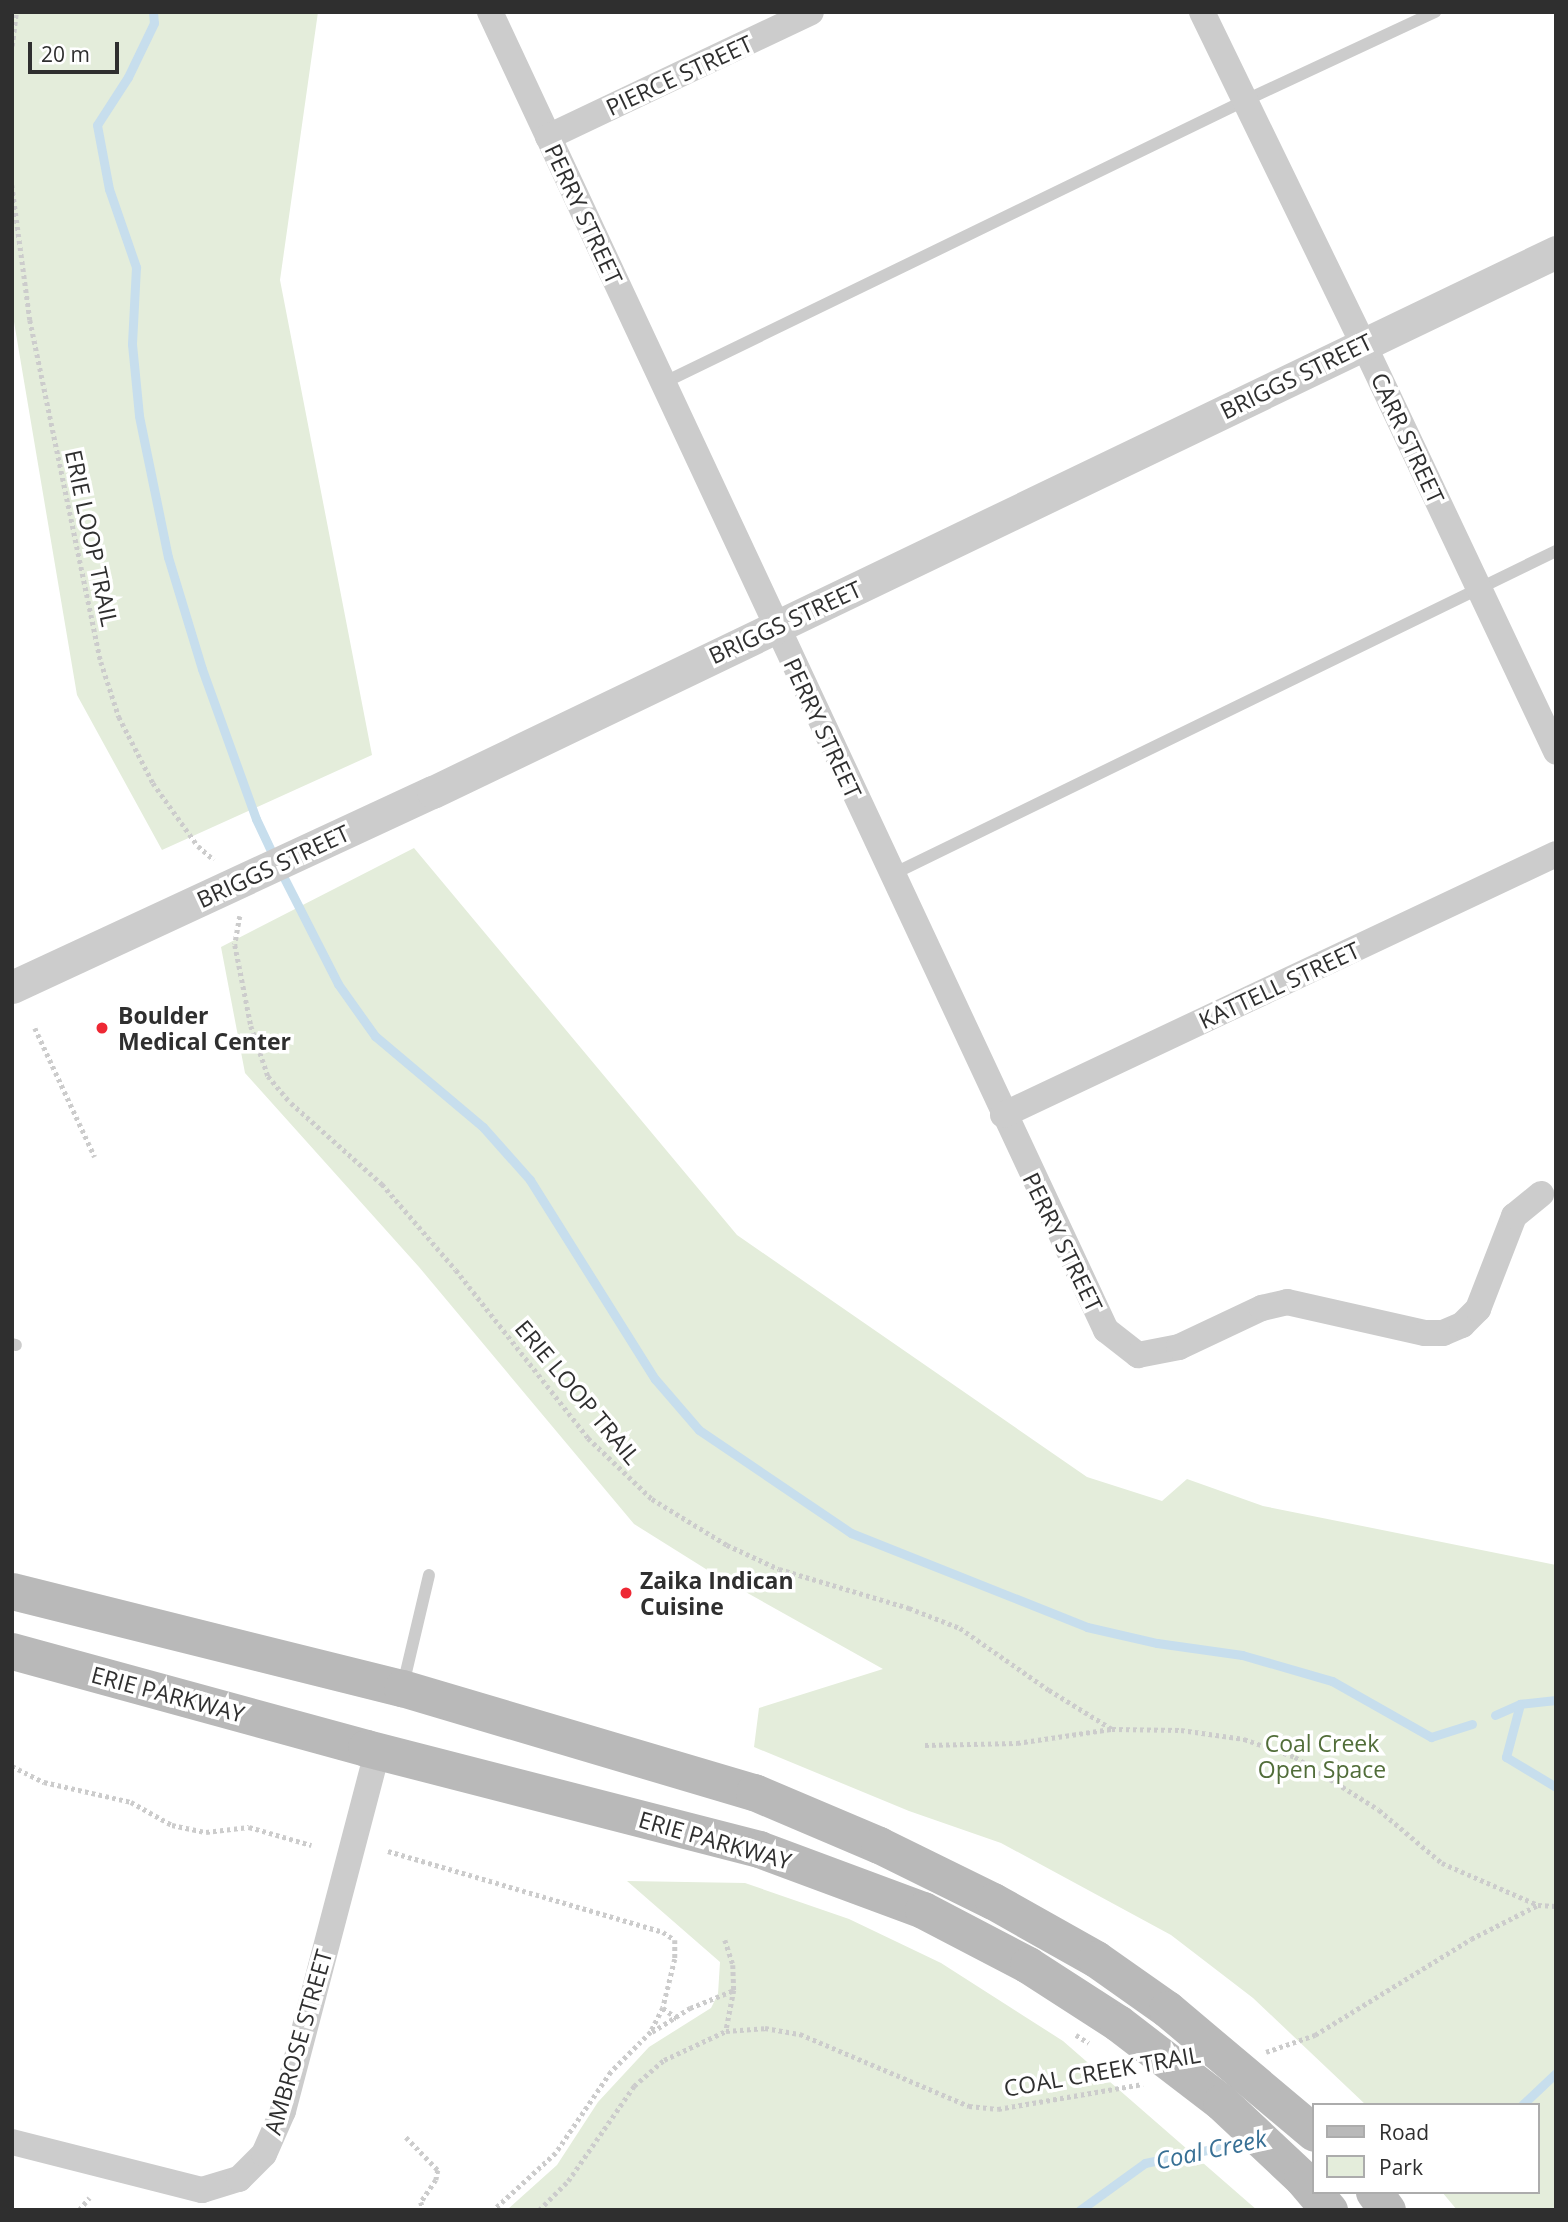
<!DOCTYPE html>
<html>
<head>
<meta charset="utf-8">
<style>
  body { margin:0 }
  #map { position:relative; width:1568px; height:2222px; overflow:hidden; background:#fff; font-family:"Open Sans",sans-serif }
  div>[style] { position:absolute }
  .green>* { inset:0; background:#e4eddb }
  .stream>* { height:9px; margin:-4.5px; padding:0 4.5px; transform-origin:4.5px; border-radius:4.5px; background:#c7deed }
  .path>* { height:4.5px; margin-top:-2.25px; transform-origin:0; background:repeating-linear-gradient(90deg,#ccc 0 3.5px,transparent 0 7px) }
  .service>* { height:12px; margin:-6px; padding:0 6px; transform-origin:6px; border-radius:6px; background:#ccc }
  .minor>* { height:26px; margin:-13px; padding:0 13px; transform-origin:13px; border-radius:13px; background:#ccc }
  .tertiary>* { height:33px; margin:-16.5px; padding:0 16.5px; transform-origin:16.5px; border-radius:16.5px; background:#ccc }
  .secondary>* { height:37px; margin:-18.5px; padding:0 18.5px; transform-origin:18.5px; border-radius:18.5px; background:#b9b9b9 }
  .path-bridge>* { height:4.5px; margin-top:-2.25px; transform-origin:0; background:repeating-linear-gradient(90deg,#ccc 0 3.5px,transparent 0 7px) }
  .secondary-bridge>* { height:37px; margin:-18.5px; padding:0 18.5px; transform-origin:18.5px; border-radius:18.5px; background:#b9b9b9 }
  .dots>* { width:19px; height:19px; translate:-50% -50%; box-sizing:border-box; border:4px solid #fff; border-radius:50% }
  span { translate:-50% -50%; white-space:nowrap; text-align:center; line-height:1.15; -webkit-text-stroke:7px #fff; paint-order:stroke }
  .street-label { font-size:23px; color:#2f2f2f }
  .poi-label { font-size:23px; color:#2f2f2f; font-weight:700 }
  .left { translate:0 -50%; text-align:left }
  .park-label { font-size:23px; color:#516d39 }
  .water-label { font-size:24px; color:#387095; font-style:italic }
  .frame { position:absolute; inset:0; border:14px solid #2f2f2f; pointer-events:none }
  .legend { position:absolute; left:1312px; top:2103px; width:228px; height:91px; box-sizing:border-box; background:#fff; border:2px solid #acacac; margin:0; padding:9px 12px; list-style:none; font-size:21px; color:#2f2f2f }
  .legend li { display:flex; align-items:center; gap:14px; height:35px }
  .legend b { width:35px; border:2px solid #acacac }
  .scale { position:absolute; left:28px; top:42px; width:91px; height:32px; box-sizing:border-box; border:4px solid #2f2f2f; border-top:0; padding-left:9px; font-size:21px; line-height:24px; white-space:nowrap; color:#2f2f2f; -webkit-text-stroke:5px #fff; paint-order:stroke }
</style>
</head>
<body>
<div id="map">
  <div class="green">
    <div style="clip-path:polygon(12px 12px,318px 12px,280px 280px,372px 755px,162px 850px,77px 695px,12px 310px)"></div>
    <div style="clip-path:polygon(414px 848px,737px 1235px,1087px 1477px,1162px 1501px,1187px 1479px,1263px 1506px,1556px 1565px,1556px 2210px,1457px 2210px,1442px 2192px,1538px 2192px,1538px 2105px,1366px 2105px,1253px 1998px,1171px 1935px,1001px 1843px,909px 1811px,754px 1747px,759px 1708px,883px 1669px,717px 1576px,634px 1524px,419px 1267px,245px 1073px,221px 947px)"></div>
    <div style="clip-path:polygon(627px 1881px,745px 1883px,849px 1919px,941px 1963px,1063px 2041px,1257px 2210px,507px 2210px,557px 2165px,598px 2102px,649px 2047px,711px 2008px,718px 1994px,720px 1962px)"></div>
  </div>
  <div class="stream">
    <div style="left:153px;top:12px;width:11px;rotate:85deg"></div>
    <div style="left:154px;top:23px;width:60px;rotate:115.7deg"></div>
    <div style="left:128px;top:77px;width:57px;rotate:122.9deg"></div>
    <div style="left:97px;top:125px;width:65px;rotate:79.4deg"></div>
    <div style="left:109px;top:189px;width:83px;rotate:70.9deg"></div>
    <div style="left:136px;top:267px;width:77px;rotate:93deg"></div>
    <div style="left:132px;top:344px;width:72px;rotate:84.4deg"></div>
    <div style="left:139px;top:416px;width:144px;rotate:78.4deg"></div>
    <div style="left:168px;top:557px;width:117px;rotate:73.1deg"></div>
    <div style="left:202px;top:669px;width:159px;rotate:70.2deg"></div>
    <div style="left:256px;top:819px;width:42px;rotate:64.7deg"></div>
    <div style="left:280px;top:870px;width:128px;rotate:63deg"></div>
    <div style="left:338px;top:984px;width:64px;rotate:54.6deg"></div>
    <div style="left:375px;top:1036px;width:141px;rotate:40.1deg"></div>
    <div style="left:483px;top:1127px;width:71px;rotate:48.4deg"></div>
    <div style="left:530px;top:1180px;width:235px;rotate:57.9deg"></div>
    <div style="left:655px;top:1379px;width:67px;rotate:49.2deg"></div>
    <div style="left:699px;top:1430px;width:184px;rotate:34.1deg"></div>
    <div style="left:851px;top:1533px;width:254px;rotate:21.7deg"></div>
    <div style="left:1087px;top:1627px;width:72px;rotate:12.9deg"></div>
    <div style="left:1157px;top:1643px;width:86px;rotate:8deg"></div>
    <div style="left:1242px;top:1655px;width:94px;rotate:16.1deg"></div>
    <div style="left:1332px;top:1681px;width:114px;rotate:29.5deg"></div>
    <div style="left:1431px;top:1737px;width:43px;rotate:-17.6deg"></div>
    <div style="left:1556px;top:1700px;width:36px;rotate:174deg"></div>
    <div style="left:1520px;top:1704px;width:55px;rotate:104.8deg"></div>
    <div style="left:1506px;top:1757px;width:58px;rotate:31deg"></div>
    <div style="left:1495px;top:1715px;width:27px;rotate:-24deg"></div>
    <div style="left:1522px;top:2105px;width:47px;rotate:-43.3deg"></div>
    <div style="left:1080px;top:2210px;width:80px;rotate:-35.9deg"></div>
    <div style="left:1145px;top:2163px;width:107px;rotate:-11.8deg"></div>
  </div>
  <div class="path">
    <div style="left:12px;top:46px;width:34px;rotate:-83deg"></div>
    <div style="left:12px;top:185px;width:136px;rotate:82.4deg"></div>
    <div style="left:30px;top:320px;width:349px;rotate:78.3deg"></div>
    <div style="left:101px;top:662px;width:58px;rotate:71.9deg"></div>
    <div style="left:119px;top:717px;width:74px;rotate:62.7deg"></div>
    <div style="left:153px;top:783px;width:77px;rotate:54.5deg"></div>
    <div style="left:198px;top:846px;width:21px;rotate:41deg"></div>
    <div style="left:240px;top:916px;width:29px;rotate:100deg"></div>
    <div style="left:235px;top:945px;width:83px;rotate:78.8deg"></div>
    <div style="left:251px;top:1026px;width:53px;rotate:71.2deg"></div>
    <div style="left:268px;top:1076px;width:35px;rotate:50deg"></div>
    <div style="left:291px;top:1103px;width:122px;rotate:41.7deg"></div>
    <div style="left:382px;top:1184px;width:113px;rotate:49.3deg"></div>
    <div style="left:456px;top:1270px;width:214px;rotate:51.8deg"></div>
    <div style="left:588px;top:1438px;width:88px;rotate:43.6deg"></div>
    <div style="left:652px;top:1499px;width:88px;rotate:31.5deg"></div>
    <div style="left:727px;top:1545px;width:57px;rotate:24.8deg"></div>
    <div style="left:779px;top:1569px;width:136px;rotate:16.7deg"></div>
    <div style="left:909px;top:1608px;width:55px;rotate:21.4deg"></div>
    <div style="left:960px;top:1628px;width:108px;rotate:34.9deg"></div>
    <div style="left:1049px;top:1690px;width:74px;rotate:31.8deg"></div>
    <div style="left:1112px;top:1729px;width:69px;rotate:0.8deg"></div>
    <div style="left:1181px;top:1730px;width:64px;rotate:8.1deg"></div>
    <div style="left:1244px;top:1739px;width:54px;rotate:19.4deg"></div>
    <div style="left:1295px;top:1757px;width:99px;rotate:32.2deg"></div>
    <div style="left:1379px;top:1810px;width:82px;rotate:40.1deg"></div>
    <div style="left:1442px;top:1863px;width:105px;rotate:23.6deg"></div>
    <div style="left:35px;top:1028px;width:142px;rotate:65.1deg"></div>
    <div style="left:925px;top:1745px;width:92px;rotate:-1.2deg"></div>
    <div style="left:1017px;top:1743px;width:95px;rotate:-8.5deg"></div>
    <div style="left:12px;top:1766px;width:36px;rotate:27deg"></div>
    <div style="left:44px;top:1782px;width:89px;rotate:12.9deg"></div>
    <div style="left:131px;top:1802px;width:47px;rotate:29.3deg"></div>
    <div style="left:172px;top:1825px;width:35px;rotate:12deg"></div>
    <div style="left:206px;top:1832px;width:43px;rotate:-6.6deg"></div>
    <div style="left:249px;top:1827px;width:65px;rotate:16.2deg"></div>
    <div style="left:388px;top:1851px;width:287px;rotate:16.4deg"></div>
    <div style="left:663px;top:1932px;width:14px;rotate:34deg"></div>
    <div style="left:675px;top:1940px;width:19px;rotate:90deg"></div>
    <div style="left:675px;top:1959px;width:50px;rotate:103.8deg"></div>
    <div style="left:663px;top:2008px;width:27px;rotate:117deg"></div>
    <div style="left:651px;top:2032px;width:57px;rotate:135deg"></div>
    <div style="left:611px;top:2072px;width:98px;rotate:124.2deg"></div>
    <div style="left:556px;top:2153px;width:84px;rotate:137.4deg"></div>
    <div style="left:725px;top:1940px;width:26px;rotate:72deg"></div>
    <div style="left:733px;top:1965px;width:25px;rotate:88deg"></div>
    <div style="left:734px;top:1990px;width:42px;rotate:101deg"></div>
    <div style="left:663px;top:2008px;width:19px;rotate:36deg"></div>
    <div style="left:652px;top:2032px;width:45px;rotate:-32.3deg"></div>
    <div style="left:690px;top:2008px;width:48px;rotate:-22.2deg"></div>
    <div style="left:1266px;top:2052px;width:52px;rotate:-19.1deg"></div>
    <div style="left:1315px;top:2035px;width:183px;rotate:-31.6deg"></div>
    <div style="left:1471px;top:1939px;width:75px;rotate:-26.9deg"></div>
    <div style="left:1538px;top:1905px;width:18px;rotate:3deg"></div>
    <div style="left:406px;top:2137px;width:46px;rotate:45.9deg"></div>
    <div style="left:438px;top:2170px;width:10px;rotate:101deg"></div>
    <div style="left:436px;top:2180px;width:27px;rotate:124deg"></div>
    <div style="left:421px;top:2202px;width:8px;rotate:76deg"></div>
    <div style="left:79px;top:2210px;width:16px;rotate:-50deg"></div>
    <div style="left:539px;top:2210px;width:41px;rotate:-45deg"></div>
    <div style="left:568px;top:2181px;width:116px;rotate:-55.2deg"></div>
    <div style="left:634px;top:2086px;width:40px;rotate:-41deg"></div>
    <div style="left:664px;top:2060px;width:68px;rotate:-25.1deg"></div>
    <div style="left:726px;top:2031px;width:39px;rotate:-4deg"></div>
    <div style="left:765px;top:2028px;width:36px;rotate:10deg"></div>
    <div style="left:800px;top:2034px;width:184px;rotate:23.1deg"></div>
    <div style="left:969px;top:2106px;width:29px;rotate:6deg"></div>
    <div style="left:998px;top:2109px;width:147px;rotate:-9.8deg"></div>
  </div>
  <div class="service">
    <div style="left:663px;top:383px;width:646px;rotate:-25.89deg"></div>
    <div style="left:1244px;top:101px;width:211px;rotate:-25deg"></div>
    <div style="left:891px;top:875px;width:740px;rotate:-25.98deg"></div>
    <div style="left:12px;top:1344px;width:4px;rotate:14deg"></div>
    <div style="left:403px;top:1685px;width:113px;rotate:-76.7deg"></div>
  </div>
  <div class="minor">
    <div style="left:490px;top:12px;width:1455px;rotate:64.95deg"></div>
    <div style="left:1106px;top:1330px;width:41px;rotate:38deg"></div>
    <div style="left:1138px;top:1355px;width:42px;rotate:-11deg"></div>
    <div style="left:1179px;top:1347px;width:92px;rotate:-25.2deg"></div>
    <div style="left:1262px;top:1308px;width:26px;rotate:-13deg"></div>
    <div style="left:1287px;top:1302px;width:141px;rotate:12.7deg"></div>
    <div style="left:1425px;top:1333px;width:18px"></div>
    <div style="left:1443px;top:1333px;width:21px;rotate:-23deg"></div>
    <div style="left:1462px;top:1325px;width:23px;rotate:-45deg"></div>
    <div style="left:1478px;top:1309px;width:100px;rotate:-68.8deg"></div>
    <div style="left:1514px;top:1216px;width:35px;rotate:-39deg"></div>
    <div style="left:1202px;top:12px;width:368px;rotate:64.1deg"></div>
    <div style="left:1363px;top:343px;width:452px;rotate:64.7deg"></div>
    <div style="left:548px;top:137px;width:291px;rotate:-25.4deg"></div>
    <div style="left:1003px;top:1115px;width:611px;rotate:-25.27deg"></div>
    <div style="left:12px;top:2142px;width:196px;rotate:14.2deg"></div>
    <div style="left:202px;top:2190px;width:39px;rotate:-17deg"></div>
    <div style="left:239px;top:2179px;width:35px;rotate:-45deg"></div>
    <div style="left:264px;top:2154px;width:47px;rotate:-66.2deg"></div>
    <div style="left:283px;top:2111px;width:373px;rotate:-75.3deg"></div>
  </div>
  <div class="tertiary">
    <div style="left:12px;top:987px;width:464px;rotate:-24.9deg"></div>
    <div style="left:433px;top:792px;width:1246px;rotate:-25.68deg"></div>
  </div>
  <div class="secondary">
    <div style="left:12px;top:1591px;width:402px;rotate:14deg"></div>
    <div style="left:402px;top:1688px;width:367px;rotate:16.5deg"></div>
    <div style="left:754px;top:1792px;width:136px;rotate:23deg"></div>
    <div style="left:879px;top:1845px;width:127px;rotate:26.2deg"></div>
    <div style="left:993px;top:1901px;width:118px;rotate:29.4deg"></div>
    <div style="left:1096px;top:1959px;width:87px;rotate:35.2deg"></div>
    <div style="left:12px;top:1651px;width:367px;rotate:15.3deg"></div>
    <div style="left:366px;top:1748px;width:406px;rotate:14.4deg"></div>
    <div style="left:759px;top:1849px;width:175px;rotate:20.4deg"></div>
    <div style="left:923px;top:1910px;width:119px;rotate:27.6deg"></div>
    <div style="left:1028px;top:1965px;width:107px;rotate:32.8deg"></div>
    <div style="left:1374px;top:2192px;width:22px;rotate:54deg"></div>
  </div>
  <div class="path-bridge">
    <div style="left:1076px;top:2035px;width:15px;rotate:32deg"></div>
  </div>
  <div class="secondary-bridge">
    <div style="left:1167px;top:2009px;width:192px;rotate:40.1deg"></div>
    <div style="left:1118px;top:2023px;width:130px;rotate:37.5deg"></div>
    <div style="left:1221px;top:2102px;width:111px;rotate:43.2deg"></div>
    <div style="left:1302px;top:2178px;width:42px;rotate:49.8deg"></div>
  </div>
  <div class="dots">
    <div style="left:102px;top:1028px;background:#ee2834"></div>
    <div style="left:626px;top:1593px;background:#ee2834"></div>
  </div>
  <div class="street-label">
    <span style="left:679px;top:75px;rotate:-25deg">PIERCE STREET</span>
    <span style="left:584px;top:214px;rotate:65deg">PERRY STREET</span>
    <span style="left:1296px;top:376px;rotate:-26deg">BRIGGS STREET</span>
    <span style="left:1408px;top:438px;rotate:65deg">CARR STREET</span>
    <span style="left:92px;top:538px;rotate:78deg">ERIE LOOP TRAIL</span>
    <span style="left:785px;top:622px;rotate:-25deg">BRIGGS STREET</span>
    <span style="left:823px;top:728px;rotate:65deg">PERRY STREET</span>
    <span style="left:273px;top:866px;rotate:-25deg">BRIGGS STREET</span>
    <span style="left:1279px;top:985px;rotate:-25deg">KATTELL STREET</span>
    <span style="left:1063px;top:1242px;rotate:64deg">PERRY STREET</span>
    <span style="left:578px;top:1392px;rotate:50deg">ERIE LOOP TRAIL</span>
    <span style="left:168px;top:1694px;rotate:15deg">ERIE PARKWAY</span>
    <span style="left:715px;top:1840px;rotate:16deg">ERIE PARKWAY</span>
    <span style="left:298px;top:2042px;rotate:-74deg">AMBROSE STREET</span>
    <span style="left:1102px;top:2071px;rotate:-10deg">COAL CREEK TRAIL</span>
  </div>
  <div class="poi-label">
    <span class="left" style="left:118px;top:1028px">Boulder<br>Medical Center</span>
    <span class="left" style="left:640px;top:1593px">Zaika Indican<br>Cuisine</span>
  </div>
  <div class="park-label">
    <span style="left:1322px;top:1756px">Coal Creek<br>Open Space</span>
  </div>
  <div class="water-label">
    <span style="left:1211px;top:2149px;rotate:-12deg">Coal Creek</span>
  </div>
  <div class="frame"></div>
  <ul class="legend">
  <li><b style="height:9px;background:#b9b9b9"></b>Road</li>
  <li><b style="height:19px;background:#e4eddb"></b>Park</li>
  </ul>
  <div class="scale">20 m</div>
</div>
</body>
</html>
